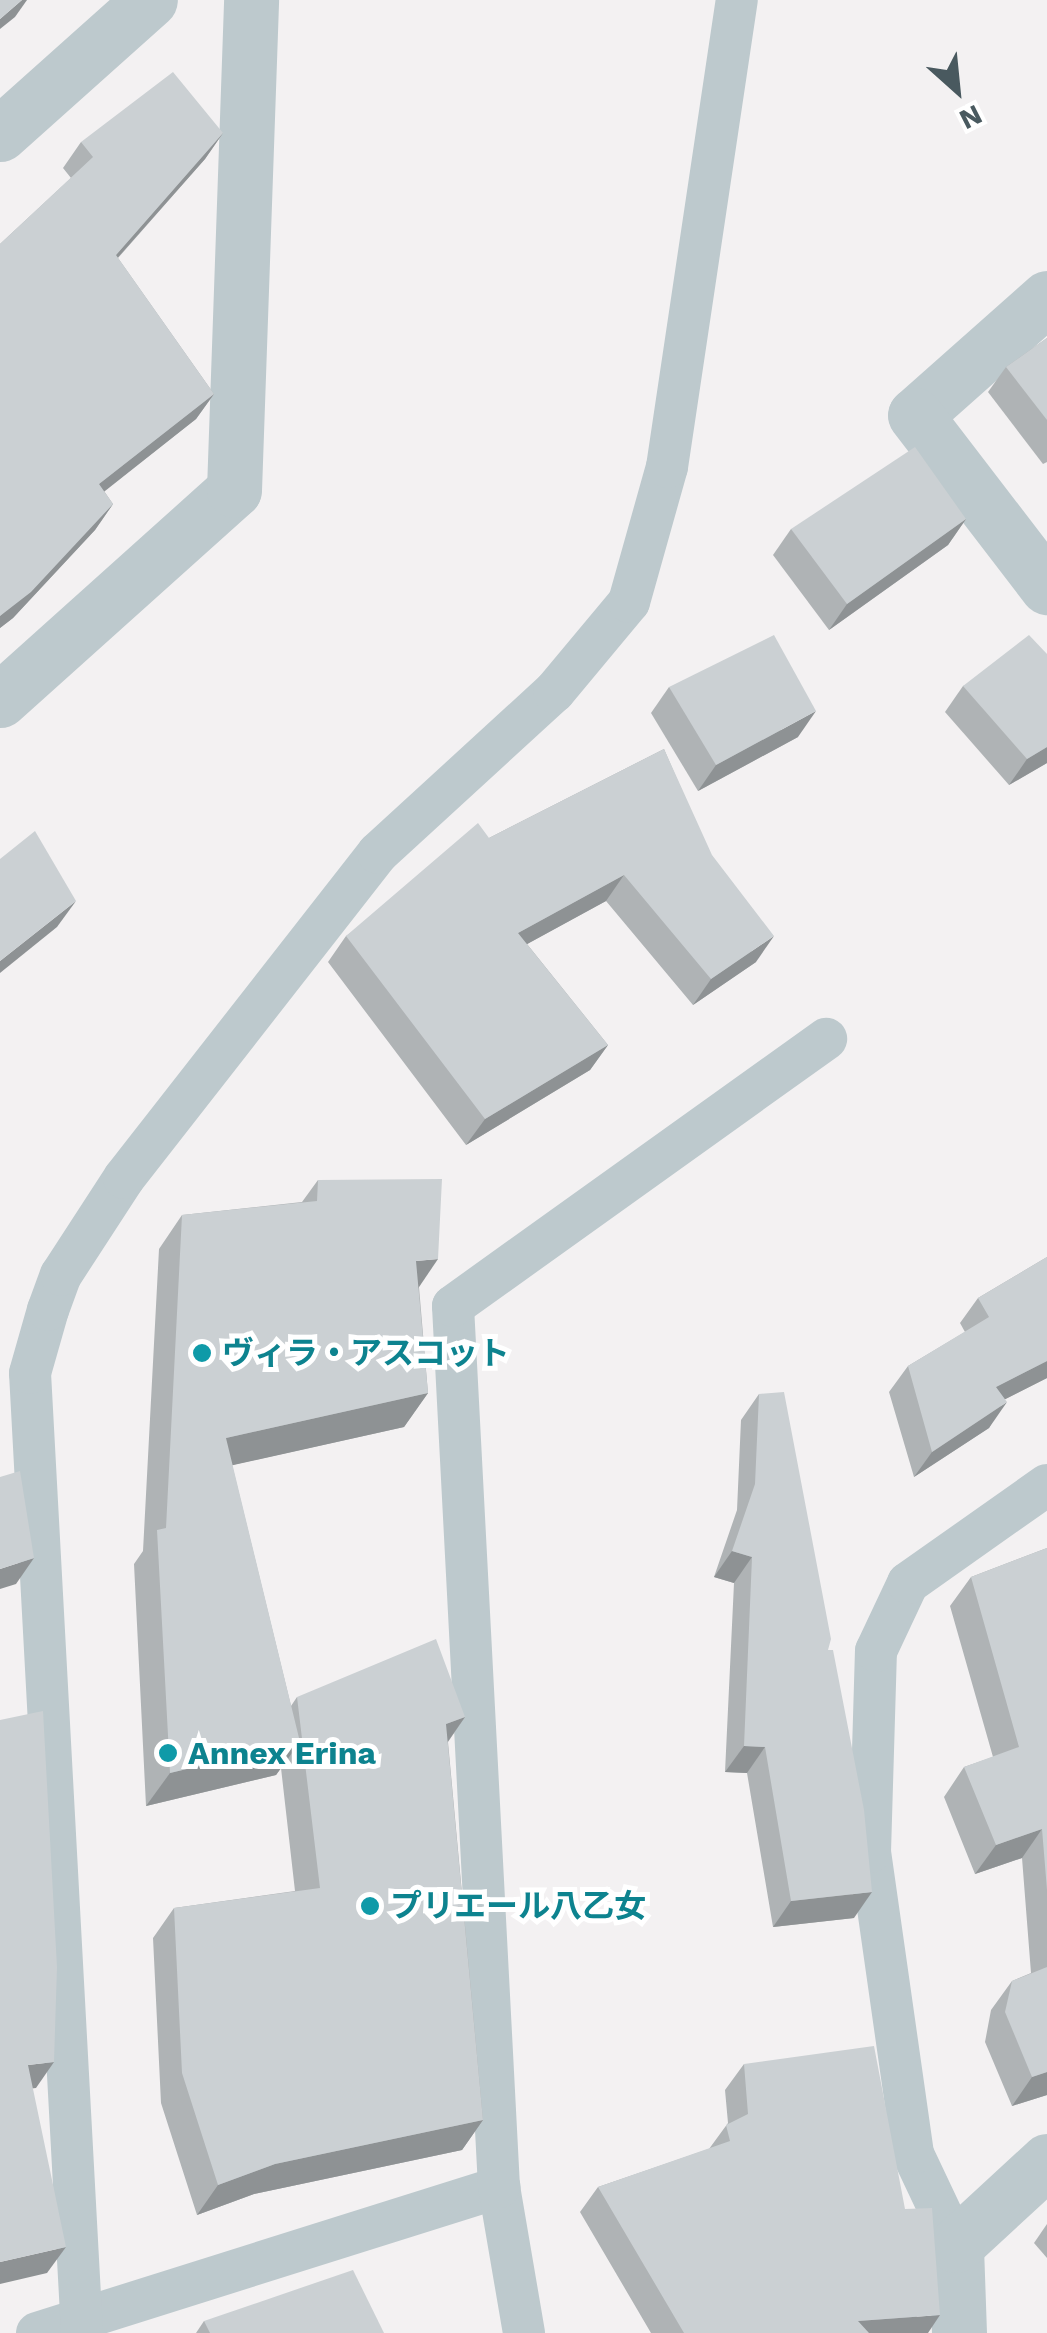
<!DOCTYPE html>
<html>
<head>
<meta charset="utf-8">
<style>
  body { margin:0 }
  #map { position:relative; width:1047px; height:2333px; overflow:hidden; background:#f3f1f2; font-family:"Work Sans","Noto Sans JP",sans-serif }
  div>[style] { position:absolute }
  .service>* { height:42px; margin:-21px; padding:0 21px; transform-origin:21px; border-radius:21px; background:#bdc9cd }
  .minor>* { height:55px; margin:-27.5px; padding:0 27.5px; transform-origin:27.5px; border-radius:27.5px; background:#bdc9cd }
  .wall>* { inset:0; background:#afb3b5 }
  .shaded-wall>* { inset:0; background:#8e9294 }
  .building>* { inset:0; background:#cbd0d3 }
  .dots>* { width:28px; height:28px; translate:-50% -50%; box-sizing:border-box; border:5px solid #fff; border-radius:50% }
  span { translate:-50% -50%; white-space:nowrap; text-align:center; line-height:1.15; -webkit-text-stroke:10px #fff; paint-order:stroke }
  .culture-label { font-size:32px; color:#0d838f; font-weight:700 }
  .left { translate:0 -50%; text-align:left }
  .north { position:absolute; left:907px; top:40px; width:100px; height:100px; -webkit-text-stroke:8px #fff; paint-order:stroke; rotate:153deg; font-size:28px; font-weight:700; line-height:40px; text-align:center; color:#49595f }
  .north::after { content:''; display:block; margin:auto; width:35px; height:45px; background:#49595f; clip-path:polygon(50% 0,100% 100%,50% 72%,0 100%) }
</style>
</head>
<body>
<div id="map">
  <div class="service">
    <div style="left:956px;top:2245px;width:101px;rotate:-115.3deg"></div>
    <div style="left:913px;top:2154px;width:305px;rotate:-98.1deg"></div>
    <div style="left:870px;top:1852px;width:201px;rotate:-88.3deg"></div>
    <div style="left:876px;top:1651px;width:75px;rotate:-64.8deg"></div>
    <div style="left:908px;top:1583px;width:170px;rotate:-35.2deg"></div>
    <div style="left:37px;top:2333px;width:485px;rotate:-17.5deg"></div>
    <div style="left:82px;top:2333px;width:961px;rotate:-93.1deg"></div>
    <div style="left:30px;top:1373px;width:66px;rotate:-74.1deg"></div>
    <div style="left:48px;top:1310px;width:37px;rotate:-70deg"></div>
    <div style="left:61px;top:1275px;width:116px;rotate:-57deg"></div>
    <div style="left:124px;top:1178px;width:412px;rotate:-52deg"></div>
    <div style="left:378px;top:853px;width:239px;rotate:-42.5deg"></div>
    <div style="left:554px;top:692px;width:117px;rotate:-50.2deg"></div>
    <div style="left:629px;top:602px;width:140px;rotate:-74.3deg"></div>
    <div style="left:667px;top:467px;width:472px;rotate:-81.5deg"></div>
    <div style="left:524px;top:2333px;width:148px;rotate:-99.7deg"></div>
    <div style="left:499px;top:2187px;width:882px;rotate:-92.99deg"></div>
    <div style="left:453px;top:1306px;width:459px;rotate:-35.6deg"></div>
  </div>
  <div class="minor">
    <div style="left:0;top:134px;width:201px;rotate:-41.8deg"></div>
    <div style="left:1047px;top:298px;width:176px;rotate:138.4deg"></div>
    <div style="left:915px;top:415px;width:217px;rotate:52.5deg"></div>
    <div style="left:0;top:700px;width:314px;rotate:-41.9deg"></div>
    <div style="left:234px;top:490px;width:490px;rotate:-88deg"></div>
    <div style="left:959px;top:2333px;width:88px;rotate:-92deg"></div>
    <div style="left:956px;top:2245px;width:124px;rotate:-42.7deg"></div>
  </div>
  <div class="wall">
    <div style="clip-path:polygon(223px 133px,205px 159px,118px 258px,214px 394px,196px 419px,104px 491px,113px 504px,95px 530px,13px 618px,0 628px,0 244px,71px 178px,63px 168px,81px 142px)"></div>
    <div style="clip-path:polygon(1047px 338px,1047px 462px,1043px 464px,988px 392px,1006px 367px)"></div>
    <div style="clip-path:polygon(966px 519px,948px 545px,829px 630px,773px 555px,791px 529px)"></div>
    <div style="clip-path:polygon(1047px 654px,1047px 763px,1009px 785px,945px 712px,963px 686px)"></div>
    <div style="clip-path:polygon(669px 687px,798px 737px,698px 791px,651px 713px)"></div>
    <div style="clip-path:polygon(664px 749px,756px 962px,693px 1005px,606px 901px,527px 944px,608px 1045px,590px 1070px,466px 1145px,328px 962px,346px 936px,489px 838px)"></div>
    <div style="clip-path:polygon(318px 1180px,419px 1287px,428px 1393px,404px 1427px,232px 1465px,291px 1706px,297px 1697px,465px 1717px,448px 1742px,483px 2120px,462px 2150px,254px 2194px,197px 2215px,161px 2103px,153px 1938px,174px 1908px,295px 1891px,281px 1768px,276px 1775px,146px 1806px,134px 1564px,143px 1551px,159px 1249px,182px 1215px,302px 1202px)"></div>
    <div style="clip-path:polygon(1047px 1257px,1047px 1378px,1005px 1399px,989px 1428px,914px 1477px,889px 1392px,908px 1366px,965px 1332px,960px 1323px,978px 1298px)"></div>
    <div style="clip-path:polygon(759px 1394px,828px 1650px,854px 1918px,773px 1927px,747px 1773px,725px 1772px,734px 1583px,714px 1577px,737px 1510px,741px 1420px)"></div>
    <div style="clip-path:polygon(1047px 1548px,1047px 2095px,1012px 2106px,985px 2042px,991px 2010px,1012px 1981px,1031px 1973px,1022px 1858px,975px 1874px,944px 1797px,964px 1767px,993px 1757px,950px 1606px,971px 1577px)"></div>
    <div style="clip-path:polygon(744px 2064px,928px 2333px,651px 2333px,580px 2212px,598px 2187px,709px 2149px,728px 2123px,725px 2090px)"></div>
    <div style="clip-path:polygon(1047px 2224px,1047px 2258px,1034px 2243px)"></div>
    <div style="clip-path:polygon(204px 2321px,384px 2333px,196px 2333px)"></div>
  </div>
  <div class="shaded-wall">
    <div style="clip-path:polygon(22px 0,27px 0,15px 17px,0 29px,0 19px)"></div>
    <div style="clip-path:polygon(223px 133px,205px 159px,97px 281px,116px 255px)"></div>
    <div style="clip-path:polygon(214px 394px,196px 419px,81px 510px,99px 484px)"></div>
    <div style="clip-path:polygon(113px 504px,95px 530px,13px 618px,0 628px,0 616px)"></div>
    <div style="clip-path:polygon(966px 519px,948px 545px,829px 630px,847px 604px)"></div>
    <div style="clip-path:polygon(816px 711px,798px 737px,698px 791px,716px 765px)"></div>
    <div style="clip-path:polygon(1047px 747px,1047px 763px,1009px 785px,1027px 759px)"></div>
    <div style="clip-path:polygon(624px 875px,606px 901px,500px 959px,518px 933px)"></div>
    <div style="clip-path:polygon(76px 901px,57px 927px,0 973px,0 961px)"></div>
    <div style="clip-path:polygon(774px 936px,756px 962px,693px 1005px,711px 979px)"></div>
    <div style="clip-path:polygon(608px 1045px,590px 1070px,466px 1145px,485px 1119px)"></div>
    <div style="clip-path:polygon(438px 1259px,415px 1293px,416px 1261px)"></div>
    <div style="clip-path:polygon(1047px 1361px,1047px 1378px,978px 1413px,996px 1387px)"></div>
    <div style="clip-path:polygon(428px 1393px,404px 1427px,202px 1472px,226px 1438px)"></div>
    <div style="clip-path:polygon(1007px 1402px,989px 1428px,914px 1477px,932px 1452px)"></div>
    <div style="clip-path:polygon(732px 1551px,752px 1557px,734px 1583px,714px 1577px)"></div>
    <div style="clip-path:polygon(34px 1558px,16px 1584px,0 1589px,0 1569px)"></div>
    <div style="clip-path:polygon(465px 1717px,444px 1747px,446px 1724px)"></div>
    <div style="clip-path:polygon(300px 1742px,276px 1775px,146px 1806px,170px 1773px)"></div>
    <div style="clip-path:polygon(744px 1746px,765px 1747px,747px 1773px,725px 1772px)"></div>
    <div style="clip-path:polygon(1042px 1829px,1022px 1858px,975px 1874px,996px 1845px)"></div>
    <div style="clip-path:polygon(872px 1892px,854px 1918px,773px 1927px,791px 1901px)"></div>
    <div style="clip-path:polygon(54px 2062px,36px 2088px,10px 2091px,28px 2065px)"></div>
    <div style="clip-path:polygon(1047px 2072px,1047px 2095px,1012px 2106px,1032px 2077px)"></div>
    <div style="clip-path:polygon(483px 2120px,462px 2150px,254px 2194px,197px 2215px,218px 2185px,275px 2164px)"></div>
    <div style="clip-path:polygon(66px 2247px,47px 2273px,0 2284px,0 2262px)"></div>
    <div style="clip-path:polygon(940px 2315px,928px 2333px,849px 2333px,858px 2321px)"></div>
  </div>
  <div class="building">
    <div style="clip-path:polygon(0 0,22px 0,0 19px)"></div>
    <div style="clip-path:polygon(173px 72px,223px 133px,116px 255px,214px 394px,99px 484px,113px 504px,31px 592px,0 616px,0 244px,93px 157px,81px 142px)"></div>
    <div style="clip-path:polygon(1047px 338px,1047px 420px,1006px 367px)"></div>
    <div style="clip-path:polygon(915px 447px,966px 519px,847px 604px,791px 529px)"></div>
    <div style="clip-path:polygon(774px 635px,816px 711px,716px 765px,669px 687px)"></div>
    <div style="clip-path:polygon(1029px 635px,1047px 654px,1047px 747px,1027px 759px,963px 686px)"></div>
    <div style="clip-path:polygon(664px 749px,712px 855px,774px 936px,711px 979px,624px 875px,518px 933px,608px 1045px,485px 1119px,346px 936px,478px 823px,489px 838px)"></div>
    <div style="clip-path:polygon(35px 831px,76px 901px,0 961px,0 859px)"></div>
    <div style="clip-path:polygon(442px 1179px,438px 1259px,416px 1261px,428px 1393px,226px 1438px,300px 1742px,170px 1773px,157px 1530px,166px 1528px,182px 1215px,317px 1201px,318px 1180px)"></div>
    <div style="clip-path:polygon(1047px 1257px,1047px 1361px,996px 1387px,1007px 1402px,932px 1452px,908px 1366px,989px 1317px,978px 1298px)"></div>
    <div style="clip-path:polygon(784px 1392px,831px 1639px,828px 1650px,833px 1650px,864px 1810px,872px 1892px,791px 1901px,765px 1747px,744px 1746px,752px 1557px,732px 1551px,755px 1484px,759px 1394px)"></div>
    <div style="clip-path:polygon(20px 1471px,34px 1558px,0 1569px,0 1477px)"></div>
    <div style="clip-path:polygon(1047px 1548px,1047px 1890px,1042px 1829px,996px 1845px,964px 1767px,1019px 1747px,971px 1577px)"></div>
    <div style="clip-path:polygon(436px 1639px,465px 1717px,446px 1724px,483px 2120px,275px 2164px,218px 2185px,182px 2073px,174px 1908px,320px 1888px,297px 1697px)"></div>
    <div style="clip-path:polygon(43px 1711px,57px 1967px,54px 2062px,28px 2065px,66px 2247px,0 2262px,0 1720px)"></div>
    <div style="clip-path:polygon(1047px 1967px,1047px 2072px,1032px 2077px,1005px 2012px,1012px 1981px)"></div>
    <div style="clip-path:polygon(874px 2046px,905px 2209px,932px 2208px,940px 2315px,858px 2321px,869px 2333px,684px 2333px,598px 2187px,730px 2141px,726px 2125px,748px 2114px,744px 2064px)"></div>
    <div style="clip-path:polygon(353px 2270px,384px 2333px,210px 2333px,204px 2321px)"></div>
  </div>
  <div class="dots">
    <div style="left:202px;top:1353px;background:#0f9aa8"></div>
    <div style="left:168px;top:1753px;background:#0f9aa8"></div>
    <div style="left:370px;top:1906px;background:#0f9aa8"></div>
  </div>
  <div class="culture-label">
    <span class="left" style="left:222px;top:1353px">ヴィラ・アスコット</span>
    <span class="left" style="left:188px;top:1753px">Annex Erina</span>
    <span class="left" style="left:390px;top:1906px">プリエール八乙女</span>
  </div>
  <div class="north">N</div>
</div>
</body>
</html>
